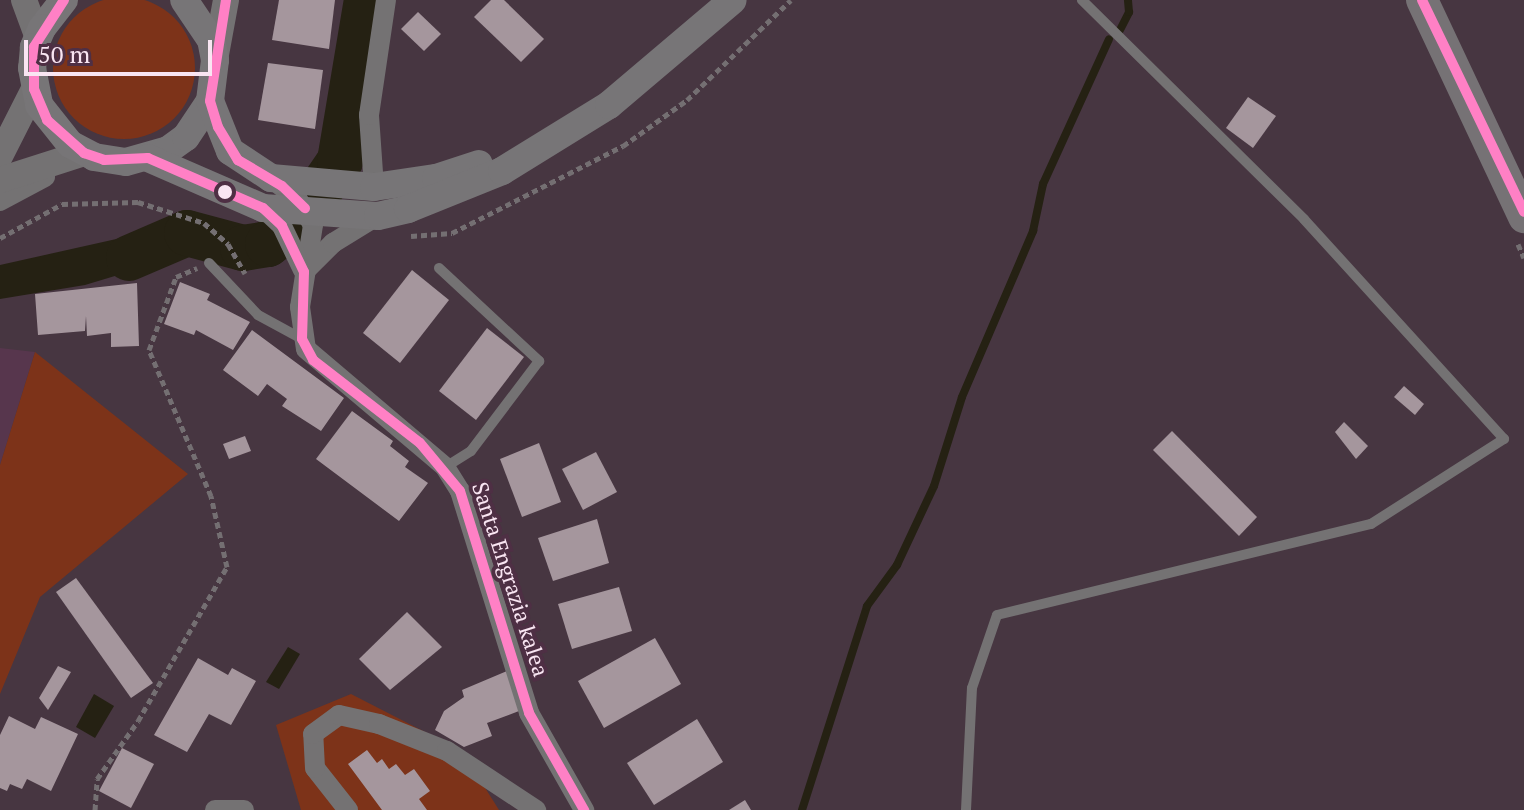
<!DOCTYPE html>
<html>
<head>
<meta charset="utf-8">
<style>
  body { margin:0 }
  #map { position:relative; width:1524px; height:810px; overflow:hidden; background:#473641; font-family:"PT Serif",serif }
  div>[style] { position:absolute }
  .built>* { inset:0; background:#57364d }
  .green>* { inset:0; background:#7d3319 }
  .round { border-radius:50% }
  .water>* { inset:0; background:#252113 }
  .stream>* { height:8px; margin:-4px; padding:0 4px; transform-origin:4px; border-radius:4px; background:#252113 }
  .river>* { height:46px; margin:-23px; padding:0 23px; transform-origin:23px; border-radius:23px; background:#252113 }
  .building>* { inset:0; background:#a5969d }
  .path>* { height:5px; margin-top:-2.5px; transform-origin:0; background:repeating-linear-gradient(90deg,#746f72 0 6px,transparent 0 10px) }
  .service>* { height:10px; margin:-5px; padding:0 5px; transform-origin:5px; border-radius:5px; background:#747273 }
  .minor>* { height:20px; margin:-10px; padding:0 10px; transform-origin:10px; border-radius:10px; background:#747273 }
  .tertiary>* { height:26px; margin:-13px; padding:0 13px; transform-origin:13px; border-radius:13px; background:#747273 }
  .secondary>* { height:28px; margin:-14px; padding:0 14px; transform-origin:14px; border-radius:14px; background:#777577 }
  .primary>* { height:32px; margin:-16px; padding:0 16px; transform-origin:16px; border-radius:16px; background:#767275 }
  .bus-1>* { height:10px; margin:-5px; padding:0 5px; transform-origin:5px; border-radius:5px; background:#ff80c5 }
  .dots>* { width:22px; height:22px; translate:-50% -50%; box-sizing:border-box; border:4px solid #4e2f44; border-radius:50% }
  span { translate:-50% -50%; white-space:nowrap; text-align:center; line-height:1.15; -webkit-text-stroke:8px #4e2f44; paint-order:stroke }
  .street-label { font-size:22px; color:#f9e5f2 }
  .scale { position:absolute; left:24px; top:40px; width:188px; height:36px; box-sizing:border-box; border:4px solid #f9e5f2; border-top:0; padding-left:10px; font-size:24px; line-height:28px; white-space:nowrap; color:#f9e5f2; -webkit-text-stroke:6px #4e2f44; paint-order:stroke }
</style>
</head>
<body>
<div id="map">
  <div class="built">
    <div style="clip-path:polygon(0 348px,35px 352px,0 465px)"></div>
  </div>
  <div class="green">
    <div class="round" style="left:53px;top:-3px;width:142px;height:142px"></div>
    <div style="clip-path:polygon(35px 352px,188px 474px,40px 597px,0 694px,0 465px)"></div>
    <div style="clip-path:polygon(351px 694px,462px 751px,499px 810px,301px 810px,276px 725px)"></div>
  </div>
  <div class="water">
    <div style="clip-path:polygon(355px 0,379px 0,353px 162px,324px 159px)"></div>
    <div style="clip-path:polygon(188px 223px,184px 242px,138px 269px,85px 285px,0 299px,0 265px)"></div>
    <div style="clip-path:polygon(288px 647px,300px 654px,279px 689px,266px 682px)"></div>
    <div style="clip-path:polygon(94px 694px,114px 706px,95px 738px,76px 727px)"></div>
  </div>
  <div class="stream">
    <div style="left:1120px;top:30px;width:20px;rotate:-63deg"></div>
    <div style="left:1129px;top:12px;width:12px;rotate:-95deg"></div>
    <div style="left:802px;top:810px;width:214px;rotate:-72.3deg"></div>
    <div style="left:867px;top:606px;width:51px;rotate:-53.8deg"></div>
    <div style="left:897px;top:565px;width:87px;rotate:-64.9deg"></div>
    <div style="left:934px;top:486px;width:93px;rotate:-72.5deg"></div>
    <div style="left:962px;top:397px;width:181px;rotate:-66.8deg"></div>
    <div style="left:1033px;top:231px;width:48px;rotate:-78deg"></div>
    <div style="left:1043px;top:184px;width:159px;rotate:-65.5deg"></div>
  </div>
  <div class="river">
    <div style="left:129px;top:258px;width:63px;rotate:-23.3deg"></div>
    <div style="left:187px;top:233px;width:58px;rotate:15deg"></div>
    <div style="left:243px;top:248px;width:25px;rotate:-9deg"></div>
    <div style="left:268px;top:244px;width:42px;rotate:-38.2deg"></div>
    <div style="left:301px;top:218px;width:69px;rotate:-55.6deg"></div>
    <div style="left:340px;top:161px;width:163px;rotate:-80.5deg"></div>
  </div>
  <div class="building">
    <div style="clip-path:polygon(279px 0,335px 0,329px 49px,272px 40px)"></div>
    <div style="clip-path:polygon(491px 0,504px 0,544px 39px,521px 62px,474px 17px)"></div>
    <div style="clip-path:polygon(418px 12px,441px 34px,424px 51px,401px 29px)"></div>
    <div style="clip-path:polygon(268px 63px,323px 70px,315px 129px,258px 120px)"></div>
    <div style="clip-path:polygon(1248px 97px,1276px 116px,1253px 148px,1226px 128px)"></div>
    <div style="clip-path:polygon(412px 270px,449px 300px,400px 363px,363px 333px)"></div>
    <div style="clip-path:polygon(180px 282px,210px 294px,207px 300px,250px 322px,233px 350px,196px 330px,194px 335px,164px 324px)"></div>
    <div style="clip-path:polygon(137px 283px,139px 346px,111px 347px,111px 333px,87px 336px,86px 316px,85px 331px,38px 335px,35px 294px)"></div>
    <div style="clip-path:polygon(487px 328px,524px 357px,476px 420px,439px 391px)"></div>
    <div style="clip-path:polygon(252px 330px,344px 398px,321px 431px,282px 406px,287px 399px,267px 384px,258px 396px,223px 370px)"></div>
    <div style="clip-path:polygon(1404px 386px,1424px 404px,1415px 415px,1394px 397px)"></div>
    <div style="clip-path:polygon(352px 411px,393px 441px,390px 446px,409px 461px,405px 467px,428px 483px,399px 521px,316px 459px)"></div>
    <div style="clip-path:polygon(1344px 422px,1368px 446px,1356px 459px,1335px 432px)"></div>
    <div style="clip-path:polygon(1172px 431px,1257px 517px,1239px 536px,1153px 450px)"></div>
    <div style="clip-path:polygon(245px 436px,251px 451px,229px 459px,223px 444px)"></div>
    <div style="clip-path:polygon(539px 443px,561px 502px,522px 517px,500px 459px)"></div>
    <div style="clip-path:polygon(596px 452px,617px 492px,583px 510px,562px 469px)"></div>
    <div style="clip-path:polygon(597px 519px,609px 563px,553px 581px,538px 538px)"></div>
    <div style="clip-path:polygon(76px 578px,153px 683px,131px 698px,56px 592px)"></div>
    <div style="clip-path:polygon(619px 587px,632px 631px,572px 649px,558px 604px)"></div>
    <div style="clip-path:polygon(407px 612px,442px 647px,390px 690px,359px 659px)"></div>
    <div style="clip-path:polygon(655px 638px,681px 684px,604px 728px,578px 681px)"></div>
    <div style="clip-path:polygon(198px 658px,228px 675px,232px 668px,256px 681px,231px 725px,209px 714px,187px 752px,154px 735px)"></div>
    <div style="clip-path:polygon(58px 666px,71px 672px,48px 710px,39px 698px)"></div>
    <div style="clip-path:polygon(507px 671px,519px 711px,487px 723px,492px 736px,464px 747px,435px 730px,444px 711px,464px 697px,462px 690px)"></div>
    <div style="clip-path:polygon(9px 716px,35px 729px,41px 717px,78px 734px,51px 791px,27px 779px,22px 789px,10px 784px,7px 791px,0 788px,0 735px)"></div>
    <div style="clip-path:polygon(697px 719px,723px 762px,654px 805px,627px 763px)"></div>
    <div style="clip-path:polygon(122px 748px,154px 764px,131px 808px,99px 791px)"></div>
    <div style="clip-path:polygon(367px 750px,377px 763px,382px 759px,389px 769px,396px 764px,405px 775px,414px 769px,430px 791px,419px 799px,427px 810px,382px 810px,348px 764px)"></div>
    <div style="clip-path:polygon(745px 800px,751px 810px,729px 810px)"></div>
  </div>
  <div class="path">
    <div style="left:411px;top:236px;width:41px;rotate:-4.2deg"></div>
    <div style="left:452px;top:233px;width:192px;rotate:-27deg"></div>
    <div style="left:623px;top:146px;width:79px;rotate:-35.7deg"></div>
    <div style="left:687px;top:100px;width:144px;rotate:-43.9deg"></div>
    <div style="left:0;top:238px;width:71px;rotate:-28.7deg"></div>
    <div style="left:62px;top:204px;width:76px;rotate:-1.5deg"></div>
    <div style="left:138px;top:202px;width:69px;rotate:17.7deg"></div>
    <div style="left:204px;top:223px;width:32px;rotate:41deg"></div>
    <div style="left:228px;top:244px;width:34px;rotate:60deg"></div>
    <div style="left:1518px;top:244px;width:15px;rotate:67deg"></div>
    <div style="left:95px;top:810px;width:31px;rotate:-86deg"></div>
    <div style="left:97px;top:779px;width:71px;rotate:-54.7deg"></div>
    <div style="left:138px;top:721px;width:178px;rotate:-60deg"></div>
    <div style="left:227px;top:567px;width:73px;rotate:-102.7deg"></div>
    <div style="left:211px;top:496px;width:159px;rotate:-113deg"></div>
    <div style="left:149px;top:350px;width:78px;rotate:-69.7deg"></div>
    <div style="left:176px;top:277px;width:23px;rotate:-23deg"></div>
  </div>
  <div class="service">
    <div style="left:209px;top:263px;width:71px;rotate:46.7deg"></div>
    <div style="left:258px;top:315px;width:50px;rotate:28.6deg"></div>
    <div style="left:439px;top:268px;width:137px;rotate:42.9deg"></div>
    <div style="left:539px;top:361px;width:113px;rotate:127.1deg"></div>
    <div style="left:471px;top:451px;width:31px;rotate:148deg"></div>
    <div style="left:966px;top:810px;width:122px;rotate:-87.2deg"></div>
    <div style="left:972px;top:688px;width:77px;rotate:-71.1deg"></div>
    <div style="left:997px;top:615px;width:385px;rotate:-13.7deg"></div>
    <div style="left:1371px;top:524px;width:158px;rotate:-32.6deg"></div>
    <div style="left:1504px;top:439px;width:297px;rotate:-132.3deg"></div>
    <div style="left:1304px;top:219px;width:312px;rotate:-135.4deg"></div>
  </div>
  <div class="minor">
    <div style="left:271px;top:178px;width:35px;rotate:39deg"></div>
    <div style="left:298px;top:200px;width:29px;rotate:59deg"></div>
    <div style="left:313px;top:225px;width:83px;rotate:99deg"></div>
    <div style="left:300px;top:307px;width:42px;rotate:81.9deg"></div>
    <div style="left:306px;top:349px;width:182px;rotate:40.3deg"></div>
    <div style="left:445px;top:467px;width:28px;rotate:58deg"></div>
    <div style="left:460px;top:491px;width:232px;rotate:72.7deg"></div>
    <div style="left:529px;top:713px;width:112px;rotate:60.4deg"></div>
    <div style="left:374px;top:187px;width:72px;rotate:-94deg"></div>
    <div style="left:369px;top:115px;width:116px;rotate:-81.6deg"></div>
    <div style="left:0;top:201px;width:51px;rotate:-28.1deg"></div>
    <div style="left:263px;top:208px;width:26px;rotate:43deg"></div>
    <div style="left:282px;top:226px;width:49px;rotate:64.5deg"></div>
    <div style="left:307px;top:269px;width:37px;rotate:-45deg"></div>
    <div style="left:333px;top:243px;width:52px;rotate:-31.5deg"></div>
    <div style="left:215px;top:810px;width:29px"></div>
    <div style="left:348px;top:810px;width:53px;rotate:-128.2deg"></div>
    <div style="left:315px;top:768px;width:34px;rotate:-93deg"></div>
    <div style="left:313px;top:734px;width:32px;rotate:-36deg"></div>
    <div style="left:339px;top:715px;width:41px;rotate:12.7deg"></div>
    <div style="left:379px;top:724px;width:73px;rotate:21.7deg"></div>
    <div style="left:447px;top:751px;width:107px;rotate:33.5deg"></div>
  </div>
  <div class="tertiary">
    <div style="left:24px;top:0;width:40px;rotate:69.8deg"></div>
    <div style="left:215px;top:60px;width:61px;rotate:-79.6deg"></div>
    <div style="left:0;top:156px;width:75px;rotate:-63.1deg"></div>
    <div style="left:0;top:180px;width:88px;rotate:-17.8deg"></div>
  </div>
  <div class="secondary">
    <div style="left:64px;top:0;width:36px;rotate:128deg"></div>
    <div style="left:42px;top:28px;width:21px;rotate:113deg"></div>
    <div style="left:34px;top:47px;width:21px;rotate:95deg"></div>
    <div style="left:32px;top:68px;width:38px;rotate:79deg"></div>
    <div style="left:39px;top:105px;width:50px;rotate:51.5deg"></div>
    <div style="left:70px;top:144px;width:27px;rotate:28deg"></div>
    <div style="left:94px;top:157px;width:32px;rotate:9deg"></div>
    <div style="left:126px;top:162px;width:44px;rotate:-15.9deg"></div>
    <div style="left:168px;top:150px;width:22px;rotate:-36deg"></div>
    <div style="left:186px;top:137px;width:43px;rotate:-56.3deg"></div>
    <div style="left:210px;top:101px;width:41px;rotate:-83deg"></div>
    <div style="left:215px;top:60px;width:20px;rotate:-101deg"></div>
    <div style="left:211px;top:40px;width:48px;rotate:-124deg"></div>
    <div style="left:210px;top:101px;width:54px;rotate:68.2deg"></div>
    <div style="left:230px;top:151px;width:49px;rotate:33.4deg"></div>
    <div style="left:271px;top:178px;width:103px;rotate:5deg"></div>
    <div style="left:374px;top:187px;width:63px;rotate:-8.3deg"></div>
    <div style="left:436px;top:178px;width:45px;rotate:-18deg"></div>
    <div style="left:148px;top:158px;width:125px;rotate:23.5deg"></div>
    <div style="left:263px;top:208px;width:115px;rotate:4deg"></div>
    <div style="left:378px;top:216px;width:31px;rotate:-13deg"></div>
    <div style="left:408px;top:209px;width:101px;rotate:-22deg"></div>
    <div style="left:502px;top:171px;width:126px;rotate:-31.7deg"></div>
    <div style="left:609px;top:105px;width:162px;rotate:-40.3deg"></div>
  </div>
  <div class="primary">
    <div style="left:1422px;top:0;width:240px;rotate:64.8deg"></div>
  </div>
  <div class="bus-1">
    <div style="left:64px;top:0;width:56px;rotate:122.6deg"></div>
    <div style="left:34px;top:47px;width:42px;rotate:90deg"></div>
    <div style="left:34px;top:89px;width:34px;rotate:67deg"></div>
    <div style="left:47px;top:120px;width:50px;rotate:41.7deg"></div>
    <div style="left:84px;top:153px;width:21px;rotate:19deg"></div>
    <div style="left:104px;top:160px;width:44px;rotate:-2.6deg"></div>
    <div style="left:148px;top:158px;width:125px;rotate:23.5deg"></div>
    <div style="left:263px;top:208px;width:26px;rotate:43deg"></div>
    <div style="left:282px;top:226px;width:51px;rotate:64.4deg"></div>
    <div style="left:304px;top:272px;width:67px;rotate:91.7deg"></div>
    <div style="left:302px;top:339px;width:24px;rotate:62deg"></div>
    <div style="left:313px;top:360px;width:135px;rotate:37.8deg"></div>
    <div style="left:420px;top:443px;width:62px;rotate:50.2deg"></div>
    <div style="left:460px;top:491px;width:232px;rotate:72.7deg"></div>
    <div style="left:529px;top:713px;width:112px;rotate:60.4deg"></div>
    <div style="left:226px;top:0;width:102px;rotate:99deg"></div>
    <div style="left:210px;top:101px;width:27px;rotate:73deg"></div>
    <div style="left:218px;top:127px;width:39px;rotate:59deg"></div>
    <div style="left:238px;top:160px;width:51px;rotate:30.6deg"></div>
    <div style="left:282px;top:186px;width:32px;rotate:44deg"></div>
    <div style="left:1422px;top:0;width:235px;rotate:64.3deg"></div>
  </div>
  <div class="dots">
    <div style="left:225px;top:192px;background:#f9e5f2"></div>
  </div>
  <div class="street-label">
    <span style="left:511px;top:579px;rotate:72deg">Santa Engrazia kalea</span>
  </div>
  <div class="scale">50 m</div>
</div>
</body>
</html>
